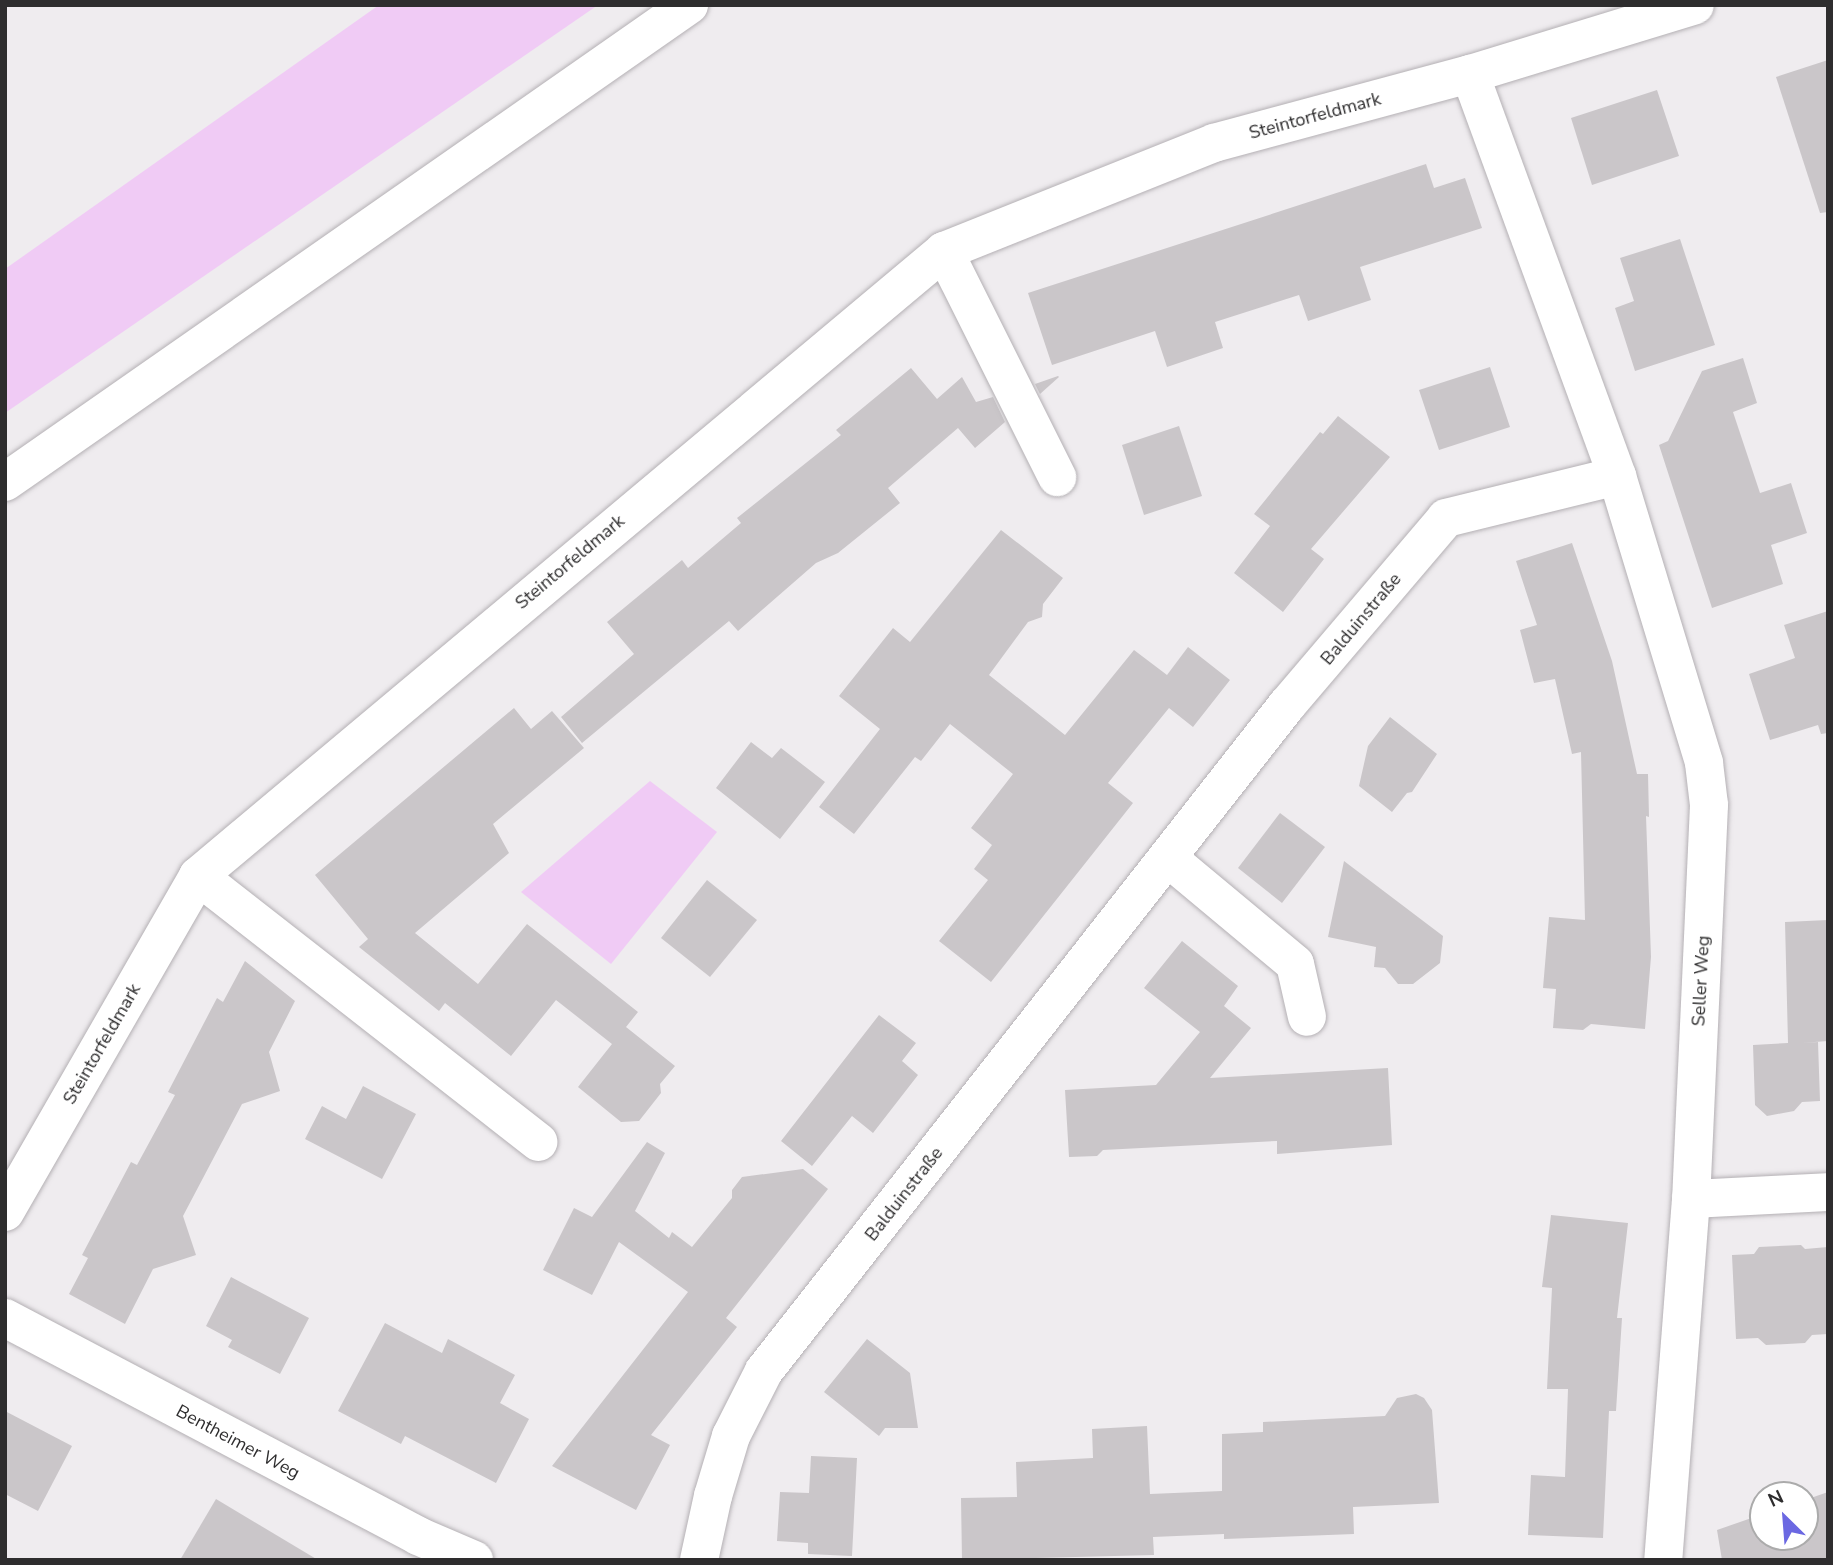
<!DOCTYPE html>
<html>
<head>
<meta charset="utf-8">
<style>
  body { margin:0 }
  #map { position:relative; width:1833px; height:1565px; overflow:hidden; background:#efecef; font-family:"Nunito Sans",sans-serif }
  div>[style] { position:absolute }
  .green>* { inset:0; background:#f0cbf5 }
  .building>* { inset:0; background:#cac6c9 }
  .roads { filter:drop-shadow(0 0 2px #b4b0b4) drop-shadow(0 0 2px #b4b0b4) }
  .minor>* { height:38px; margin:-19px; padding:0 19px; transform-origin:19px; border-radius:19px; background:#fff }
  .trunk>* { height:38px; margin:-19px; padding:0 19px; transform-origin:19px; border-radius:19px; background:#fff }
  span { translate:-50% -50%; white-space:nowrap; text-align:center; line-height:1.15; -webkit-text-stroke:7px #fff; paint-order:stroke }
  .street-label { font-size:18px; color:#2e2d2e }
  .frame { position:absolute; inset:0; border:7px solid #2e2d2e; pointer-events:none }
  .north { position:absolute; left:1749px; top:1481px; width:70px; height:70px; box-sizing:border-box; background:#fff; border:2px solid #ababab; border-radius:50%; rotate:335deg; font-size:19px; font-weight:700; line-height:28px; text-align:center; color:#2e2d2e }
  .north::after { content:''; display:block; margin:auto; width:24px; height:32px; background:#6b68e2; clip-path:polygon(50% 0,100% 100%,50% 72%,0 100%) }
</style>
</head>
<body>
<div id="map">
  <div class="green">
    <div style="clip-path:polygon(379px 5px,598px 5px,5px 413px,5px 269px)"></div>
    <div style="clip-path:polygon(650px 781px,717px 832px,611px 964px,521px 892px)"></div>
  </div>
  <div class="building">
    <div style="clip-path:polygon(1828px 60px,1828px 212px,1820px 213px,1776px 77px)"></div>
    <div style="clip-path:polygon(1657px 90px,1679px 156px,1592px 185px,1571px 118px)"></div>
    <div style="clip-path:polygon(1426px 164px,1434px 188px,1465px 178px,1482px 228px,1360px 267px,1371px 300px,1308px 321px,1299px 295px,1215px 322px,1223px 348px,1167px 367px,1155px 331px,1052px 365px,1028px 293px)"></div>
    <div style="clip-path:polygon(1680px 239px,1715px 345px,1635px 371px,1615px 308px,1634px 301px,1620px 258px)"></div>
    <div style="clip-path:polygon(1743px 358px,1757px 403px,1733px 412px,1760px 493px,1791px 483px,1807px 533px,1771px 545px,1783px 584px,1712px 608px,1659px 445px,1668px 441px,1702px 371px)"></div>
    <div style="clip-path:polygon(1490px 367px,1510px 427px,1439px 450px,1419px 390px)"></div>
    <div style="clip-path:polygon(911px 368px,937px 399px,962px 377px,976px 402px,993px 397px,1005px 422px,975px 448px,958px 428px,888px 488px,900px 503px,838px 553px,816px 563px,738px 631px,729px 621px,582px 743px,561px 717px,634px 654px,607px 622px,682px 560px,688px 568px,741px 523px,737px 518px,841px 435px,836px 430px)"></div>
    <div style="clip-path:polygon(1058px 376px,1059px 377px,1040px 394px,1035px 384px)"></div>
    <div style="clip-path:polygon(1338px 416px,1390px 457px,1311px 549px,1324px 559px,1283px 612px,1234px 573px,1270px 526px,1254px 514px,1320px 432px,1323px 434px)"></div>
    <div style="clip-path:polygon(1179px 426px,1202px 496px,1144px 515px,1122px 445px)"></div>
    <div style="clip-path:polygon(1001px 530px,1063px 578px,1043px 604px,1042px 617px,1028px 622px,989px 675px,1065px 735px,1134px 650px,1167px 675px,1188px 647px,1230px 680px,1193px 727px,1169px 708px,1108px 783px,1133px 803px,991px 982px,939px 941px,988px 880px,974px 869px,992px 845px,971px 828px,1013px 774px,950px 724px,921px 761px,915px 757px,854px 834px,819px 807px,880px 729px,839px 696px,893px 628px,910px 642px)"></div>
    <div style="clip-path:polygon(1572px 543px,1612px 661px,1637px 774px,1648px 774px,1649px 817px,1646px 816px,1651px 957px,1645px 1029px,1591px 1024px,1583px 1030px,1553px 1028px,1556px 989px,1543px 988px,1549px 917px,1585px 920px,1581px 752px,1572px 754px,1555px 679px,1534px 683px,1520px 630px,1537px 625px,1516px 561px)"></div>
    <div style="clip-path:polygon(1828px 611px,1828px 733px,1821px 734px,1818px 725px,1770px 740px,1749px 674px,1795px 658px,1784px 625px)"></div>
    <div style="clip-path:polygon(514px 708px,531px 729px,552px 711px,584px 748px,493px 824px,509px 853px,415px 933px,478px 984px,527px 924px,638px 1012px,626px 1027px,675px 1066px,660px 1084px,661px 1093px,639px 1121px,621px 1122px,578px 1087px,612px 1044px,556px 1000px,511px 1056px,445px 1003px,439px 1011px,359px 947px,368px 939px,315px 875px)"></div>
    <div style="clip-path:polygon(1390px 717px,1437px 754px,1412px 792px,1407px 793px,1392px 812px,1359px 786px,1368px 746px)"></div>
    <div style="clip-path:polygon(751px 742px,772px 758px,781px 748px,825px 782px,780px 839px,716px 788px)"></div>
    <div style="clip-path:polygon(1280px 813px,1325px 847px,1282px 903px,1238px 868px)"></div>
    <div style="clip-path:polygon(1344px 861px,1443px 936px,1440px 963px,1413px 984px,1398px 984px,1385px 968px,1374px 967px,1376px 947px,1328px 937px)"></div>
    <div style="clip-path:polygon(707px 880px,757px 920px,710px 977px,661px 938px)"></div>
    <div style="clip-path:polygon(1828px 920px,1828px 1041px,1802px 1043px,1818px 1042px,1820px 1101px,1802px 1102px,1794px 1111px,1767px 1116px,1755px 1105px,1753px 1045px,1788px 1043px,1785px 922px)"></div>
    <div style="clip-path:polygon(1182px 941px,1238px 986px,1224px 1006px,1251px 1028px,1210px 1078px,1388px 1068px,1392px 1145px,1277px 1154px,1277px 1141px,1103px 1150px,1097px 1156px,1069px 1157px,1065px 1090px,1156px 1085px,1200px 1032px,1144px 988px)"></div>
    <div style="clip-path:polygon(245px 961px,295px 1001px,269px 1052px,280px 1091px,242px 1104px,183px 1216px,196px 1255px,153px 1269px,125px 1324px,69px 1294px,88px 1258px,82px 1255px,131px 1162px,137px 1165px,175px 1095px,168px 1092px,217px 998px,223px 1002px)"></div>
    <div style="clip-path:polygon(879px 1015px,916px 1043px,902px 1061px,918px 1075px,873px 1133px,852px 1116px,812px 1166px,781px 1141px)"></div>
    <div style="clip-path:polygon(363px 1086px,416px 1114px,382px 1179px,305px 1139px,322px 1106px,346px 1119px)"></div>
    <div style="clip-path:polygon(647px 1142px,665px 1153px,635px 1211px,669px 1238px,672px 1232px,692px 1247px,732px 1198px,732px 1190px,742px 1177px,803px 1169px,828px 1189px,726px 1318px,737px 1327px,651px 1435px,670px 1445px,636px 1510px,552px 1466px,688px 1292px,619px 1242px,592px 1295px,543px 1270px,574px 1208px,592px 1217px)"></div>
    <div style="clip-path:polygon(1551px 1215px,1628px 1223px,1617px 1318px,1622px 1318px,1616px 1411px,1609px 1411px,1603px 1538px,1528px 1535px,1531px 1475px,1565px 1477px,1568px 1389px,1547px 1389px,1552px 1288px,1542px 1287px)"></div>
    <div style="clip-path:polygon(1801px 1245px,1805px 1249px,1828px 1247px,1828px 1334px,1812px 1335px,1805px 1343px,1766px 1345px,1758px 1338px,1736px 1339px,1732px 1255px,1754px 1254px,1759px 1247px)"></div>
    <div style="clip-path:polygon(231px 1277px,309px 1318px,280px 1374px,228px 1347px,232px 1340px,206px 1326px)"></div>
    <div style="clip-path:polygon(385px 1323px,442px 1353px,448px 1339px,515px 1375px,500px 1403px,529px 1419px,496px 1483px,405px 1436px,401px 1444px,338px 1411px)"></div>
    <div style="clip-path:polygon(867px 1339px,910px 1373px,918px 1428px,885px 1428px,879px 1436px,824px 1392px)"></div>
    <div style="clip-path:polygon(1416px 1394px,1424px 1398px,1432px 1410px,1439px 1503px,1353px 1507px,1354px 1534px,1224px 1539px,1224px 1534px,1153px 1537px,1154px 1555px,962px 1560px,961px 1498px,1017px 1497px,1016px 1462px,1093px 1458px,1092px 1429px,1147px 1426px,1150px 1494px,1222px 1491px,1222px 1434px,1263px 1432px,1263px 1422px,1385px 1416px,1397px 1398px)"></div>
    <div style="clip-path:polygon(5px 1411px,72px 1446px,38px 1511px,5px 1494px)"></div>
    <div style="clip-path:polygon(811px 1456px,857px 1458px,852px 1556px,808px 1554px,808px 1543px,777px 1541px,780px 1492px,809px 1493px)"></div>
    <div style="clip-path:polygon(1828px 1492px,1828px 1560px,1722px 1560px,1717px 1530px,1763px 1514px,1763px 1537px,1805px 1537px,1805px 1500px)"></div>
    <div style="clip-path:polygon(216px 1499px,318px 1560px,180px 1560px)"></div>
  </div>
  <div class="roads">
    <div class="minor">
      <div style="left:1470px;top:74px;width:428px;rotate:69.9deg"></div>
      <div style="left:1617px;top:476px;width:300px;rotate:73.1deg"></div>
      <div style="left:1704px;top:763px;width:42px;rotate:83.2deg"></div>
      <div style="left:1709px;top:805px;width:394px;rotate:92.6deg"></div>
      <div style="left:1691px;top:1199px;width:362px;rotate:94.4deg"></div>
      <div style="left:944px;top:251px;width:253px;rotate:63.4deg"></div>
      <div style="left:1168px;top:858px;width:165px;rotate:39.8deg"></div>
      <div style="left:1295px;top:964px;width:54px;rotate:77.2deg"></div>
      <div style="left:198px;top:876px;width:432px;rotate:38deg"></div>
      <div style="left:1691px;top:1199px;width:137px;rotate:-2.9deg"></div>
      <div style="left:5px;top:1212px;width:387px;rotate:-60.1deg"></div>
      <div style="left:198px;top:876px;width:973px;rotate:-39.96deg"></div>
      <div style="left:944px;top:251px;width:291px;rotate:-21.8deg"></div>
      <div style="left:1214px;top:143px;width:265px;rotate:-15.1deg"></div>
      <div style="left:1470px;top:74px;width:235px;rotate:-17deg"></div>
      <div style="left:5px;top:1318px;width:467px;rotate:27.8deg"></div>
      <div style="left:418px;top:1536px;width:61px;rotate:23.2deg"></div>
      <div style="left:699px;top:1560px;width:66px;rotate:-77.7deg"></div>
      <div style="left:713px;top:1496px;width:63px;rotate:-73.3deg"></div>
      <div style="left:731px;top:1436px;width:73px;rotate:-63.1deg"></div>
      <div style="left:764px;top:1371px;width:847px;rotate:-51.86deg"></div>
      <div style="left:1287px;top:705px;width:245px;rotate:-49.6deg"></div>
      <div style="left:1446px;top:518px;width:176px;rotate:-13.8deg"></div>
    </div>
    <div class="trunk">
      <div style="left:5px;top:482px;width:834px;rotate:-34.89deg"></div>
    </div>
  </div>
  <div class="street-label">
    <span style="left:1315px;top:116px;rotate:-15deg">Steintorfeldmark</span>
    <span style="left:570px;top:562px;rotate:-40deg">Steintorfeldmark</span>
    <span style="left:1361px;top:619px;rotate:-50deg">Balduinstraße</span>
    <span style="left:1701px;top:981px;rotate:-87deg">Seller Weg</span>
    <span style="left:102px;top:1044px;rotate:-60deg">Steintorfeldmark</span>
    <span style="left:904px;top:1194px;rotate:-52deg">Balduinstraße</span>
    <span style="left:238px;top:1442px;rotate:28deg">Bentheimer Weg</span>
  </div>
  <div class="frame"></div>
  <div class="north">N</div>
</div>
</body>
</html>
